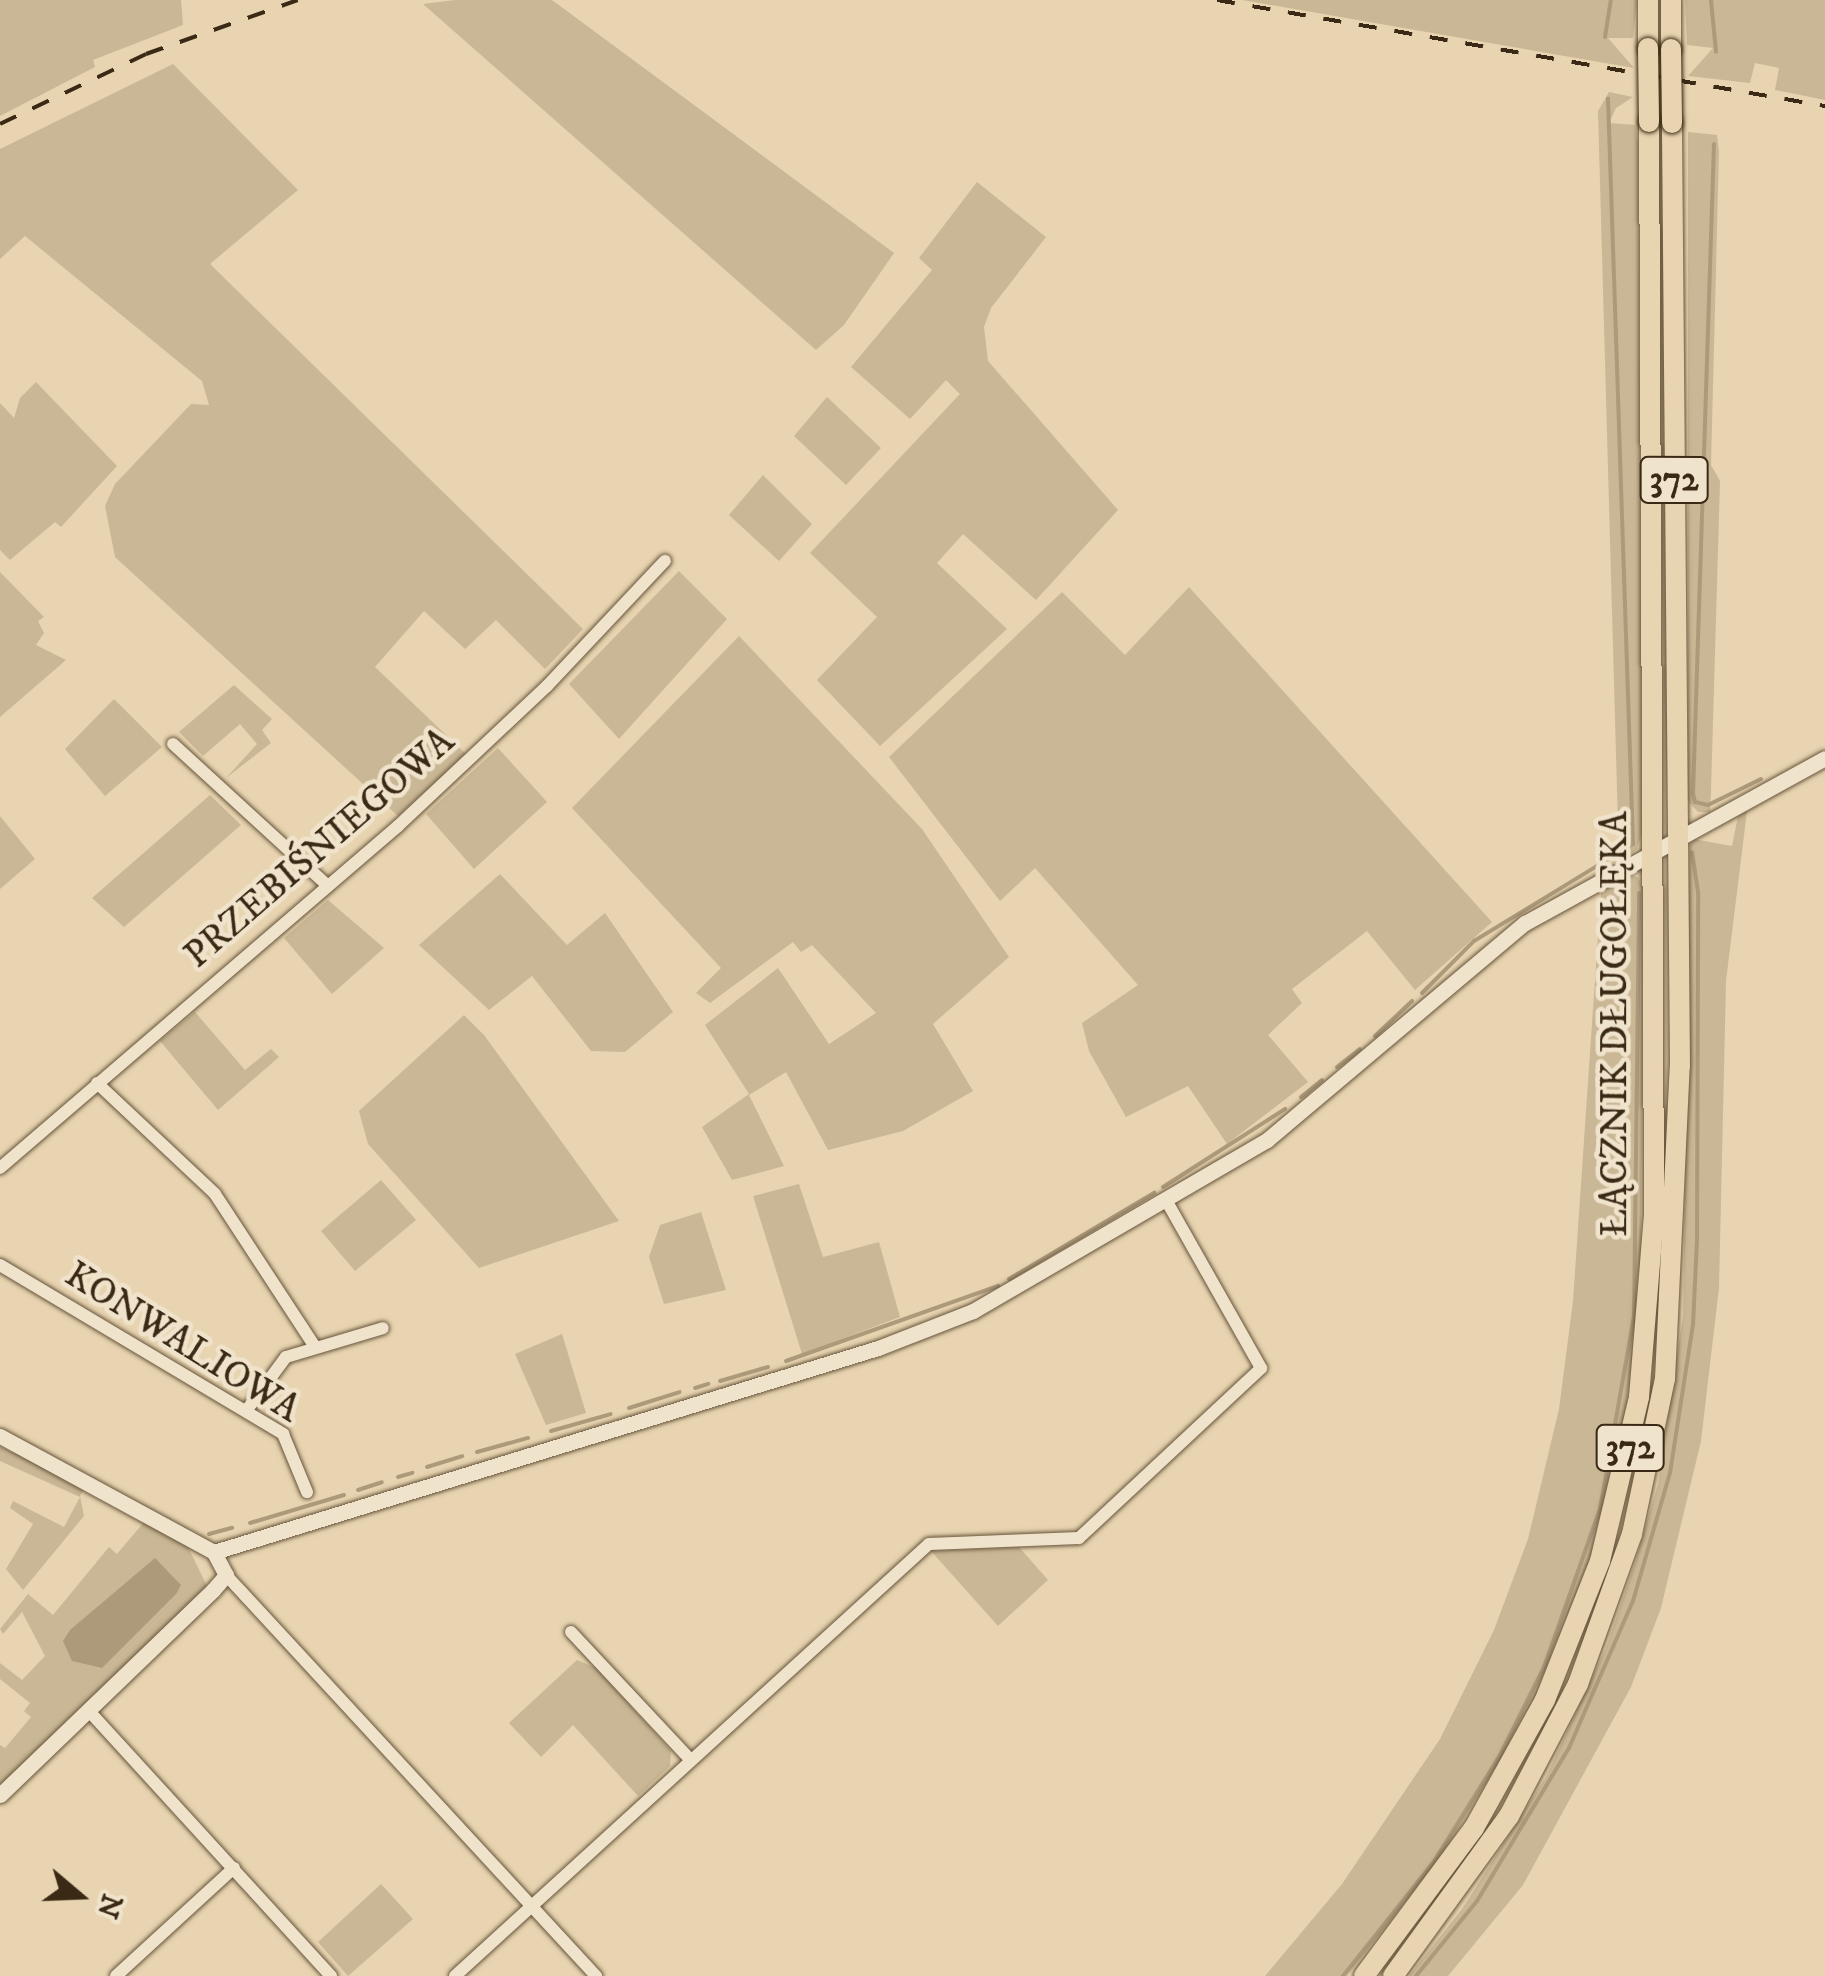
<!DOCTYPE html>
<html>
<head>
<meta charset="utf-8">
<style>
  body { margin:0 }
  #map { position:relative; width:1825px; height:1976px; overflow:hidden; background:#e8d4b0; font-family:"IM FELL DW Pica",serif }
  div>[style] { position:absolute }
  .green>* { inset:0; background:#cab795 }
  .water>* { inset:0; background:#ad9a7b }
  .stream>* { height:4px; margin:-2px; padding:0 2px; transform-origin:2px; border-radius:2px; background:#ad9a7b }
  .roads { filter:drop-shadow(0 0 2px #66543b) drop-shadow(0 0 2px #66543b) }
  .minor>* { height:12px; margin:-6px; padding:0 6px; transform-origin:6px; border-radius:6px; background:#f0e3cc }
  .tertiary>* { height:15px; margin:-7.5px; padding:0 7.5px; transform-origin:7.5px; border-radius:7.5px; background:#f0e3cc }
  .primary>* { height:20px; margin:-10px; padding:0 10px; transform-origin:10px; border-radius:10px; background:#e8d4b0 }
  .rail>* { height:4px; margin-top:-2px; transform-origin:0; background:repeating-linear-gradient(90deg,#3a2914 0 18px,transparent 0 36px) }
  .bridges { filter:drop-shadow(0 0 2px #3a2914) drop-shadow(0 0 2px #3a2914) }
  .primary-bridge>* { height:20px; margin:-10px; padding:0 10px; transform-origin:10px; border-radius:10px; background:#e8d4b0 }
  span { translate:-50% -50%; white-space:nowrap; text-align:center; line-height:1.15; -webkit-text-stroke:9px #f0e3cc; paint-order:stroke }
  .shield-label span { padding:2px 8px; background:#f0e3cc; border:2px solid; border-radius:8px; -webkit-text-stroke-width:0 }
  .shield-label { font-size:35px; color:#3a2914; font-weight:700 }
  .street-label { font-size:38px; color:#3a2914 }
  .north { position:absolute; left:30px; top:1846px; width:100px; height:100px; -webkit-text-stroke:8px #f0e3cc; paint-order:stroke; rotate:109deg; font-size:28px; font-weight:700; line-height:40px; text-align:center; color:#3a2914 }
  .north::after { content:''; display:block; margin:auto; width:35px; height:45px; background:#3a2914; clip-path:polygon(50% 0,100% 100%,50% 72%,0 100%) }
</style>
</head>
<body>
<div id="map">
  <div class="green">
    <div style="clip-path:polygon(0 0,181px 0,183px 25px,93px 60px,95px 67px,0 116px)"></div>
    <div style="clip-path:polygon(455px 0,552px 0,894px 253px,844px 325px,816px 350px,423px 4px)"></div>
    <div style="clip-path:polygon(1242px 0,1637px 0,1633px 38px,1608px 38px,1634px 68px)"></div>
    <div style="clip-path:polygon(1685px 0,1825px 0,1825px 100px,1775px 90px,1779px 68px,1755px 63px,1750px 83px,1688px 76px,1713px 48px,1687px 45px)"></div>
    <div style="clip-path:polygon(173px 64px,298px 190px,210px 264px,583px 629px,545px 669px,496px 620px,465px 649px,424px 611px,375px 667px,466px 754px,398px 816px,115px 557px,105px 506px,115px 484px,191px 404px,209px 405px,202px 381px,25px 236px,0 259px,0 149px)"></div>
    <div style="clip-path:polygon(1609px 92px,1633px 97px,1616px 108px,1609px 123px,1635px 125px,1638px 144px,1642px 833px,1637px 849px,1619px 862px,1598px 111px)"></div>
    <div style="clip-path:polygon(1658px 122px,1665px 122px,1667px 806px,1659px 463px)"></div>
    <div style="clip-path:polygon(1688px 132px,1717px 135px,1719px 151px,1711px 465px,1720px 481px,1711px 791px,1710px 812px,1698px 812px,1688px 801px)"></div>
    <div style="clip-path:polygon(977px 182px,1046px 237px,991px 308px,984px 327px,988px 361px,1118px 510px,1036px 600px,963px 534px,937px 563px,1007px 629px,880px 746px,817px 680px,877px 617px,810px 553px,960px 394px,946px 380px,910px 419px,851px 367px,932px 270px,919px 258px)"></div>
    <div style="clip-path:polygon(36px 382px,117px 466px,61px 527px,55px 522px,10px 560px,0 550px,0 403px,14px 418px,20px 398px)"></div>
    <div style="clip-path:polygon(827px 397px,881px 448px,846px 485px,794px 436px)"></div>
    <div style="clip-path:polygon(763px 475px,812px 524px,779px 561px,729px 515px)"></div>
    <div style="clip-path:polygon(679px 571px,727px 619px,619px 739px,569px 684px)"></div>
    <div style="clip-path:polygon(0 572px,44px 617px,38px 621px,44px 633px,36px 645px,66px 660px,0 717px)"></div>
    <div style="clip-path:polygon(1189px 587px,1492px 922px,1415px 990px,1367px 931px,1292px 989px,1302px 1003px,1268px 1035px,1308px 1082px,1227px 1144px,1188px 1086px,1126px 1117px,1089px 1051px,1082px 1023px,1138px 985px,1035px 868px,1000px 901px,889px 757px,1062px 592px,1125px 655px)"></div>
    <div style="clip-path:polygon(739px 636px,922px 829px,1009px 957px,933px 1024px,973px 1091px,903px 1131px,828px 1150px,786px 1072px,749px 1095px,784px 1166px,732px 1180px,702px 1127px,749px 1094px,705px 1025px,778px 968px,829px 1044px,876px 1013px,812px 945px,801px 952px,793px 942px,710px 1003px,696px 993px,721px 968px,572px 808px)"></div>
    <div style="clip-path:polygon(234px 685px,272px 719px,262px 730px,271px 743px,226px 778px,257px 744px,240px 724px,203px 756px,179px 732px)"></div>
    <div style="clip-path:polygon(114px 699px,162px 747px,105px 796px,65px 749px)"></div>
    <div style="clip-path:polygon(498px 748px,547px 802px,474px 869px,426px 814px)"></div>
    <div style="clip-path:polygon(210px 795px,241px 825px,124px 927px,92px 898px)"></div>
    <div style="clip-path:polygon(1747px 811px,1726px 981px,1719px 1288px,1701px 1441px,1661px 1608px,1631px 1687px,1523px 1885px,1448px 1976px,1409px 1976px,1462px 1909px,1546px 1777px,1606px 1648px,1635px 1563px,1658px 1484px,1683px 1316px,1690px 846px,1693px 839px,1732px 846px,1738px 816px)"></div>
    <div style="clip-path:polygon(0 816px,35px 859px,0 889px)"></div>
    <div style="clip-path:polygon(500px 874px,567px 945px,605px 913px,673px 1012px,625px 1052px,591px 1051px,532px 976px,489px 1010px,419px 945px)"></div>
    <div style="clip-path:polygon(1626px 875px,1638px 877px,1643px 890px,1641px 1287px,1625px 1420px,1591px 1556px,1539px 1689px,1509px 1747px,1444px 1853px,1401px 1909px,1347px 1976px,1265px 1976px,1342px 1884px,1440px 1739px,1494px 1630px,1528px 1539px,1559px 1409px,1573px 1301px,1601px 892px)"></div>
    <div style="clip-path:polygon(328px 900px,384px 948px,332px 994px,284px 938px)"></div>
    <div style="clip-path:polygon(195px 1012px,245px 1070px,271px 1049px,279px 1057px,218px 1110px,160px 1041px)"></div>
    <div style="clip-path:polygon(464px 1015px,484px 1035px,619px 1221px,479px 1268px,368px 1144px,359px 1111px)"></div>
    <div style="clip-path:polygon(381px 1180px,416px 1220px,355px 1271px,321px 1231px)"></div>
    <div style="clip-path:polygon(799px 1184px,823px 1257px,879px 1242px,900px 1317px,802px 1354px,753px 1196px)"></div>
    <div style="clip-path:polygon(701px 1212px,726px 1290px,664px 1304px,649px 1257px,660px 1225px)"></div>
    <div style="clip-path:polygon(562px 1334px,586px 1413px,546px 1425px,515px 1354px)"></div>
    <div style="clip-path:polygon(0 1447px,86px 1485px,80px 1496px,84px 1516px,23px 1590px,6px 1569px,33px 1524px,10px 1508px,13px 1501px,64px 1527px,80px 1497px,0 1461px)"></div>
    <div style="clip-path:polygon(145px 1521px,188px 1547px,208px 1588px,0 1787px,0 1745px,5px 1748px,31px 1717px,24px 1711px,30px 1703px,0 1679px,0 1663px,22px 1680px,45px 1656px,22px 1612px,3px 1634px,0 1629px,28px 1594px,53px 1615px,109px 1547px,117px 1554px)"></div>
    <div style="clip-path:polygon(1019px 1547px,1048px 1580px,998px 1626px,931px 1551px)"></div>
    <div style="clip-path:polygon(577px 1660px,596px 1668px,671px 1751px,670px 1766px,638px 1796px,573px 1725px,541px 1757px,509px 1723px)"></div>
    <div style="clip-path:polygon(381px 1884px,413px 1919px,348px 1976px,318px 1942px)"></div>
  </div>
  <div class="water">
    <div style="clip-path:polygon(155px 1558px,181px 1585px,176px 1594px,102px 1668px,72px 1661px,63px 1641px,70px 1630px)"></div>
  </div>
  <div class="stream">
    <div style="left:1711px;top:0;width:52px;rotate:84.5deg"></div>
    <div style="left:1605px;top:37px;width:37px;rotate:-81deg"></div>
    <div style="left:1714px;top:144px;width:650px;rotate:91.85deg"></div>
    <div style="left:1693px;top:794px;width:8px;rotate:76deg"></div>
    <div style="left:1695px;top:802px;width:13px;rotate:13deg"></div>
    <div style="left:1708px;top:805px;width:59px;rotate:-26.1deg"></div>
    <div style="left:1422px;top:993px;width:74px;rotate:-45deg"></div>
    <div style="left:1474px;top:941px;width:186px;rotate:-31.4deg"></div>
    <div style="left:1633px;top:844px;width:746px;rotate:-91.92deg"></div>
    <div style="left:1375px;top:1036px;width:51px;rotate:-43.4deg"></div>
    <div style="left:1337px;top:1067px;width:29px;rotate:-38deg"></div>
    <div style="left:1301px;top:1097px;width:27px;rotate:-39deg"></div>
    <div style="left:1163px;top:1187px;width:145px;rotate:-32.6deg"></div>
    <div style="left:1009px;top:1279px;width:169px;rotate:-30.7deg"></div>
    <div style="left:786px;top:1361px;width:225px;rotate:-19.5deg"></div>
    <div style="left:720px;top:1381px;width:50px;rotate:-16.3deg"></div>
    <div style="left:695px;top:1388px;width:14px;rotate:-17deg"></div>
    <div style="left:629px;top:1408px;width:53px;rotate:-17.4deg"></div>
    <div style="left:551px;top:1431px;width:62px;rotate:-15.8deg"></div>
    <div style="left:477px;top:1452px;width:53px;rotate:-15.4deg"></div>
    <div style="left:427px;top:1467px;width:37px;rotate:-17deg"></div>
    <div style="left:398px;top:1477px;width:15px;rotate:-16deg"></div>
    <div style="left:358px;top:1490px;width:25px;rotate:-18deg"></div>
    <div style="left:250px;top:1523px;width:98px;rotate:-16.6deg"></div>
    <div style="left:209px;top:1534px;width:24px;rotate:-15deg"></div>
    <div style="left:1343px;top:1976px;width:144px;rotate:-51.5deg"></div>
    <div style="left:1433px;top:1863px;width:125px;rotate:-58.1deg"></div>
    <div style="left:1499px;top:1757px;width:101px;rotate:-63.4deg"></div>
    <div style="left:1544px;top:1667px;width:168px;rotate:-70.5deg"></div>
    <div style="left:1600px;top:1509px;width:196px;rotate:-80deg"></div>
    <div style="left:1634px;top:1316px;width:423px;rotate:-89.3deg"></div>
    <div style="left:1416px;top:1976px;width:97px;rotate:-50.9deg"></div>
    <div style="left:1477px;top:1901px;width:179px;rotate:-59deg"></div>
    <div style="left:1569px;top:1748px;width:160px;rotate:-66.5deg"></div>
    <div style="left:1633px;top:1601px;width:133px;rotate:-73.9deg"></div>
    <div style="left:1670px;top:1473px;width:150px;rotate:-81.2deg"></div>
    <div style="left:1693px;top:1325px;width:86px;rotate:-87.3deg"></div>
    <div style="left:1697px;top:1239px;width:347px;rotate:-89.8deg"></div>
    <div style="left:1698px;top:892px;width:40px;rotate:-98.5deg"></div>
  </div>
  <div class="roads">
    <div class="minor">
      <div style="left:173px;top:744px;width:210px;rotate:42.5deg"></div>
      <div style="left:97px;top:1083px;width:162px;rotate:43.2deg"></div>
      <div style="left:215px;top:1194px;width:183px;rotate:56.8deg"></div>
      <div style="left:0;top:1168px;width:525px;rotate:-40.67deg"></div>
      <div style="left:398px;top:826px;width:204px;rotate:-43.2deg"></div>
      <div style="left:547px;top:686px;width:172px;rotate:-46.7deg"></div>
      <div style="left:0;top:1265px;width:330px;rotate:30.8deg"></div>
      <div style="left:283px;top:1434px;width:63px;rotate:67.5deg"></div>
      <div style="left:246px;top:1411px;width:67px;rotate:-53.5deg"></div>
      <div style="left:286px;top:1357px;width:101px;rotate:-16.6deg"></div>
      <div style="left:226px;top:1575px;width:546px;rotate:47.3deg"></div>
      <div style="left:571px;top:1632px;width:174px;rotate:46.9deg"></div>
      <div style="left:89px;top:1711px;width:359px;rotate:47.6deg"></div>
      <div style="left:116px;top:1976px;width:160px;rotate:-42.5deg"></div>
      <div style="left:455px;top:1976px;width:641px;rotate:-42.35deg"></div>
      <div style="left:929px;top:1544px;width:150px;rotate:-2.3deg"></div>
      <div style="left:1079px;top:1538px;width:249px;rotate:-43deg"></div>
      <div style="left:1261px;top:1368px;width:193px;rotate:-119.5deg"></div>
    </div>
    <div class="tertiary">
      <div style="left:0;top:1436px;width:243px;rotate:28.5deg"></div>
      <div style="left:214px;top:1552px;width:695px;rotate:-17.08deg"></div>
      <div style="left:878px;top:1348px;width:102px;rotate:-21.3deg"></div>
      <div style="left:973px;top:1311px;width:340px;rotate:-30.2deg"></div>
      <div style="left:1267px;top:1140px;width:337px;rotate:-40.1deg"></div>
      <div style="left:1525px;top:923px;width:342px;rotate:-28.8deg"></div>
      <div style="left:0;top:1795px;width:296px;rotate:-43.9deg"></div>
      <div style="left:213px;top:1590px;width:20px;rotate:-49deg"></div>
      <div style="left:226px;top:1575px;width:26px;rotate:-118deg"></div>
    </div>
    <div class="primary">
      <div style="left:1648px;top:0;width:48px;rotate:90deg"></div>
      <div style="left:1671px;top:0;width:49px;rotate:90deg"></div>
      <div style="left:1364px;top:1976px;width:184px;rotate:-53.4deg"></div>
      <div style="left:1474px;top:1828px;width:146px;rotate:-61deg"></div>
      <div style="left:1545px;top:1700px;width:149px;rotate:-68.4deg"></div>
      <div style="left:1600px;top:1561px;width:169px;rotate:-76.6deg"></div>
      <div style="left:1639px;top:1397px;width:184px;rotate:-85.3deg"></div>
      <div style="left:1654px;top:1214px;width:1092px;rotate:-90.26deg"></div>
      <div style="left:1393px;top:1976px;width:198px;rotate:-54.1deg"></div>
      <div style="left:1509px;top:1816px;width:149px;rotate:-62.4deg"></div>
      <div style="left:1578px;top:1684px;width:159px;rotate:-70.2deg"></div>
      <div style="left:1632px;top:1534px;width:158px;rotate:-78deg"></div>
      <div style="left:1665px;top:1379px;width:313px;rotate:-87.3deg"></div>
      <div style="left:1680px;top:1066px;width:943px;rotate:-90.49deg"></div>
    </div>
  </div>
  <div class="rail">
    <div style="left:1217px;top:0;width:617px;rotate:9.89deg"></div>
    <div style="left:0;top:124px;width:162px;rotate:-25.6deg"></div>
    <div style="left:146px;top:54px;width:161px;rotate:-19.6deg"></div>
  </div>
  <div class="bridges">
    <div class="primary-bridge">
      <div style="left:1648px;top:48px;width:74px;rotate:89.2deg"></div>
      <div style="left:1671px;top:49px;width:74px;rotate:89.2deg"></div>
    </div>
  </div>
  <div class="shield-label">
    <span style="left:1674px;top:480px">372</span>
    <span style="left:1630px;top:1448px">372</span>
  </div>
  <div class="street-label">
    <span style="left:320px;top:849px;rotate:-41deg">PRZEBIŚNIEGOWA</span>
    <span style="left:1616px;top:1024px;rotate:-90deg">ŁĄCZNIK DŁUGOŁĘKA</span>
    <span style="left:182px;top:1343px;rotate:32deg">KONWALIOWA</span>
  </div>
  <div class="north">N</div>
</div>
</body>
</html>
